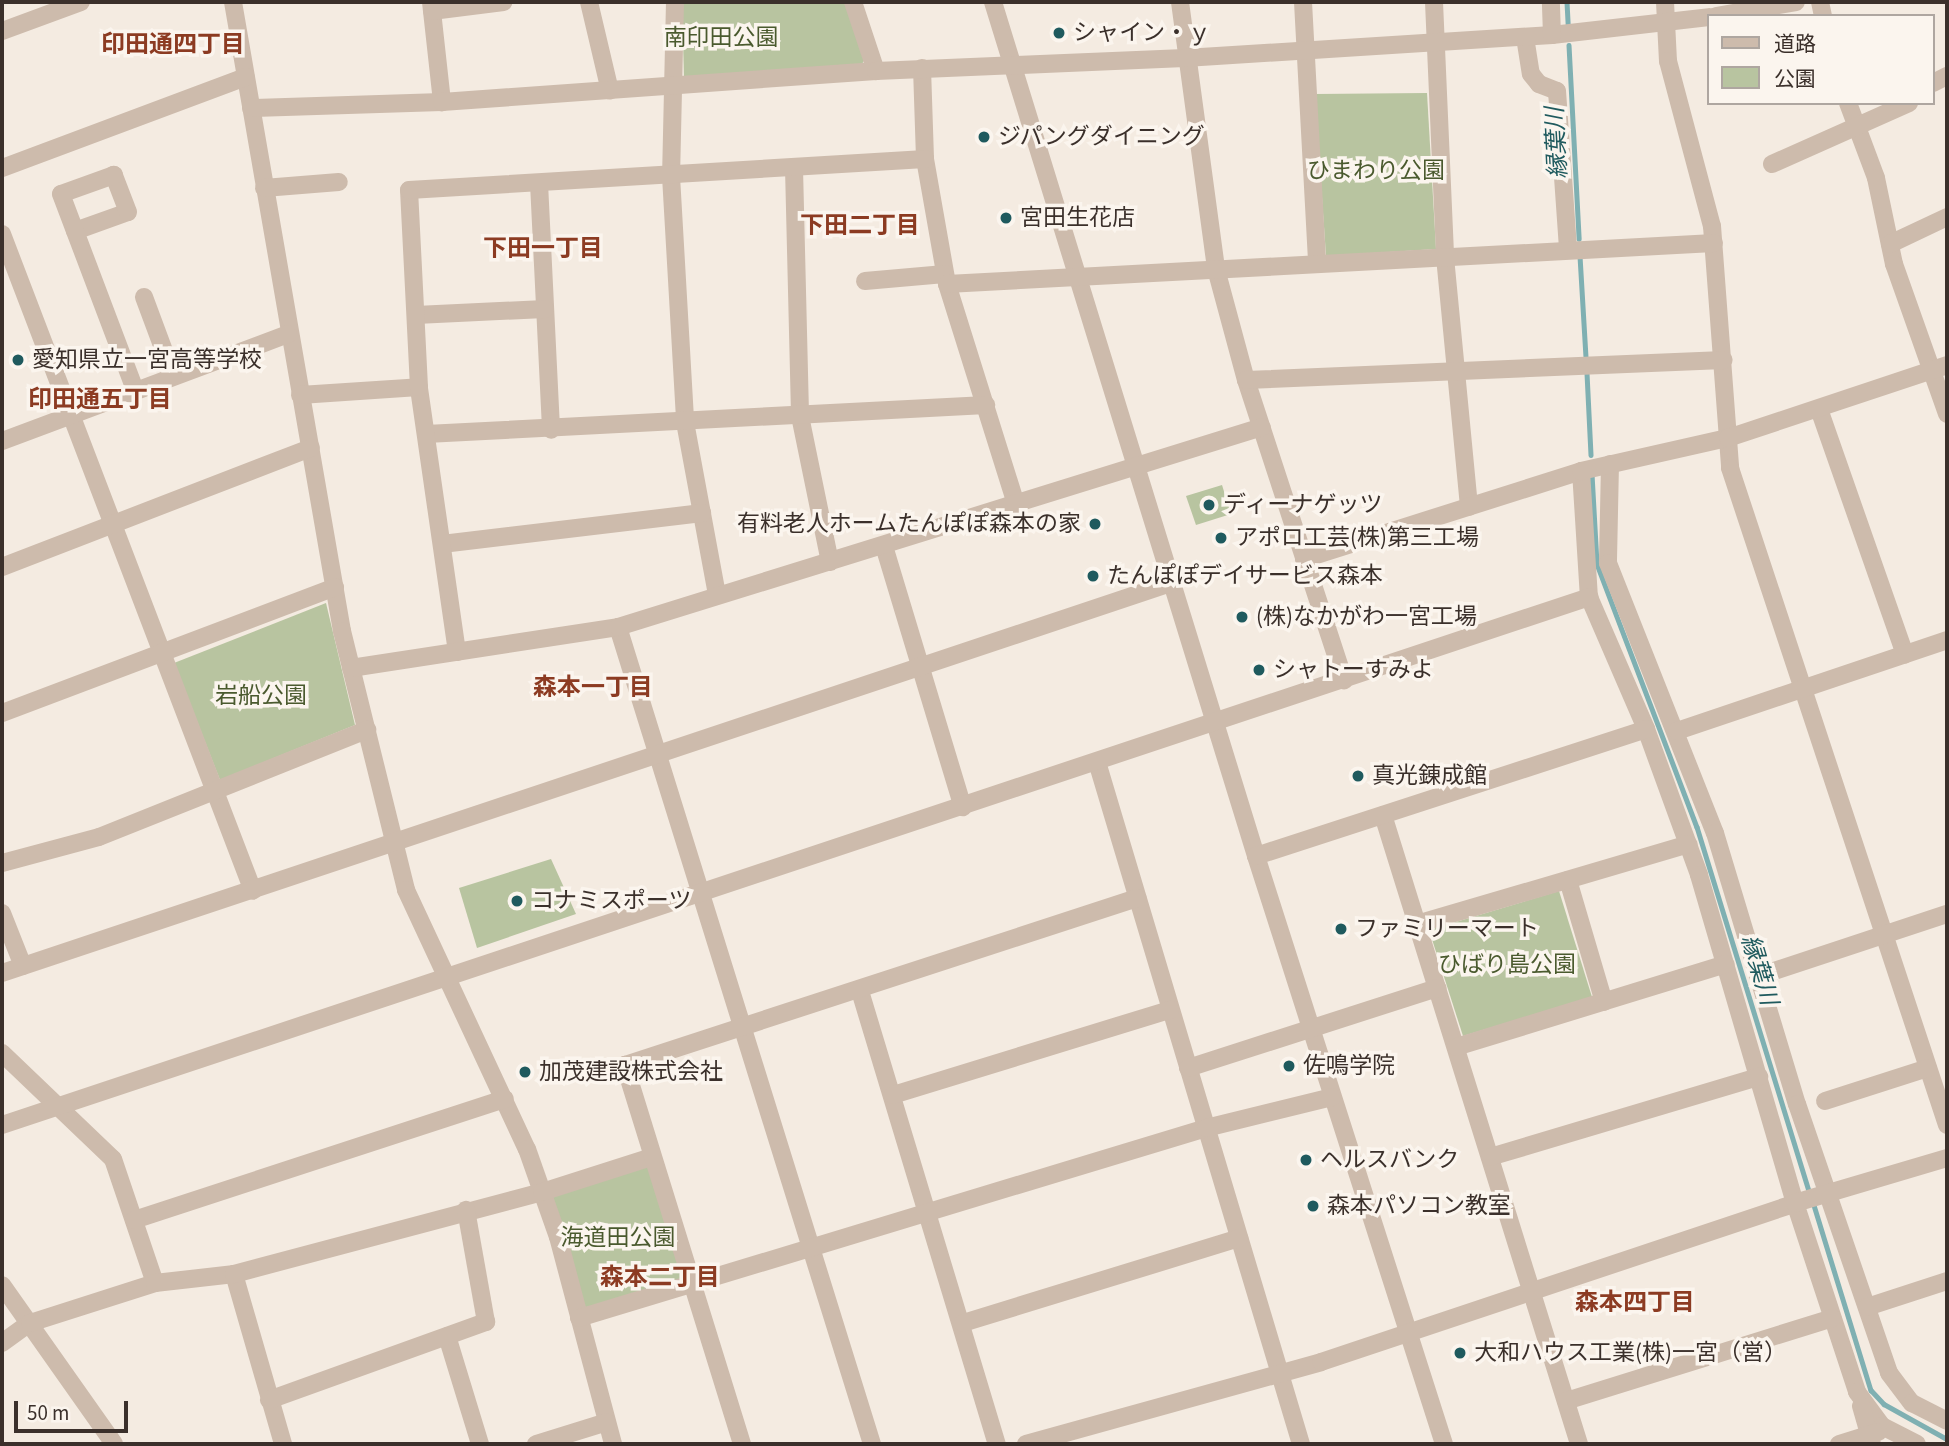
<!DOCTYPE html>
<html>
<head>
<meta charset="utf-8">
<style>
  body { margin:0 }
  #map { position:relative; width:1949px; height:1446px; overflow:hidden; background:#f4ebe1; font-family:"Source Sans 3","Noto Sans JP",sans-serif }
  div>[style] { position:absolute }
  .green>* { inset:0; background:#b8c4a0 }
  .stream>* { height:4.5px; margin:-2.25px; padding:0 2.25px; transform-origin:2.25px; border-radius:2.25px; background:#7fb0b2 }
  .minor>* { height:18px; margin:-9px; padding:0 9px; transform-origin:9px; border-radius:9px; background:#cdbbac }
  .dots>* { width:19px; height:19px; translate:-50% -50%; box-sizing:border-box; border:4px solid #fbf5ee; border-radius:50% }
  span { translate:-50% -50%; white-space:nowrap; text-align:center; line-height:1.15; -webkit-text-stroke:7px #fbf5ee; paint-order:stroke }
  .poi-label { font-size:23px; color:#3b302b }
  .left { translate:0 -50%; text-align:left }
  .right { translate:-100% -50%; text-align:right }
  .park-label { font-size:23px; color:#4a5a2e }
  .neighbourhood-label { font-size:24px; color:#8c3b22; font-weight:700 }
  .water-label { font-size:24px; color:#1f5a5e; font-style:italic }
  .frame { position:absolute; inset:0; border:4px solid #3b302b; pointer-events:none }
  .legend { position:absolute; left:1707px; top:14px; width:228px; height:91px; box-sizing:border-box; background:#fbf5ee; border:2px solid #aea6a0; margin:0; padding:9px 12px; list-style:none; font-size:21px; color:#3b302b }
  .legend li { display:flex; align-items:center; gap:14px; height:35px }
  .legend b { width:35px; border:2px solid #aea6a0 }
  .scale { position:absolute; left:14px; top:1401px; width:114px; height:32px; box-sizing:border-box; border:4px solid #3b302b; border-top:0; padding-left:9px; font-size:21px; line-height:24px; white-space:nowrap; color:#3b302b; -webkit-text-stroke:5px #fbf5ee; paint-order:stroke }
</style>
</head>
<body>
<div id="map">
  <div class="green">
    <div style="clip-path:polygon(682px 2px,846px 2px,865px 59px,862px 64px,684px 78px)"></div>
    <div style="clip-path:polygon(1427px 93px,1436px 249px,1326px 256px,1315px 94px)"></div>
    <div style="clip-path:polygon(1222px 485px,1231px 514px,1196px 525px,1186px 496px)"></div>
    <div style="clip-path:polygon(326px 603px,355px 725px,220px 780px,174px 663px)"></div>
    <div style="clip-path:polygon(551px 859px,576px 914px,477px 948px,459px 888px)"></div>
    <div style="clip-path:polygon(1559px 891px,1592px 997px,1463px 1036px,1429px 930px)"></div>
    <div style="clip-path:polygon(649px 1165px,688px 1280px,584px 1309px,551px 1195px)"></div>
  </div>
  <div class="stream">
    <div style="left:1567px;top:2px;width:22px;rotate:87deg"></div>
    <div style="left:1569px;top:45px;width:194px;rotate:87deg"></div>
    <div style="left:1580px;top:256px;width:100px;rotate:86.6deg"></div>
    <div style="left:1587px;top:373px;width:82px;rotate:87.2deg"></div>
    <div style="left:1592px;top:474px;width:90px;rotate:86.8deg"></div>
    <div style="left:1597px;top:564px;width:281px;rotate:69.2deg"></div>
    <div style="left:1697px;top:827px;width:384px;rotate:72.9deg"></div>
    <div style="left:1813px;top:1202px;width:197px;rotate:72.9deg"></div>
    <div style="left:1871px;top:1390px;width:19px;rotate:47deg"></div>
    <div style="left:1884px;top:1404px;width:72px;rotate:29.1deg"></div>
  </div>
  <div class="minor">
    <div style="left:233px;top:2px;width:638px;rotate:80.17deg"></div>
    <div style="left:342px;top:631px;width:267px;rotate:76.1deg"></div>
    <div style="left:406px;top:890px;width:286px;rotate:65deg"></div>
    <div style="left:527px;top:1149px;width:93px;rotate:70.6deg"></div>
    <div style="left:558px;top:1237px;width:214px;rotate:75.1deg"></div>
    <div style="left:431px;top:2px;width:101px;rotate:83.7deg"></div>
    <div style="left:589px;top:2px;width:91px;rotate:76.7deg"></div>
    <div style="left:675px;top:2px;width:174px;rotate:91.3deg"></div>
    <div style="left:671px;top:176px;width:246px;rotate:86.7deg"></div>
    <div style="left:685px;top:422px;width:176px;rotate:79.5deg"></div>
    <div style="left:853px;top:2px;width:73px;rotate:71.6deg"></div>
    <div style="left:993px;top:2px;width:894px;rotate:72.88deg"></div>
    <div style="left:1256px;top:856px;width:617px;rotate:72.27deg"></div>
    <div style="left:1180px;top:2px;width:269px;rotate:82.3deg"></div>
    <div style="left:1216px;top:269px;width:115px;rotate:74.9deg"></div>
    <div style="left:1246px;top:380px;width:316px;rotate:71.9deg"></div>
    <div style="left:1303px;top:2px;width:262px;rotate:86.9deg"></div>
    <div style="left:1434px;top:2px;width:255px;rotate:87.5deg"></div>
    <div style="left:1445px;top:257px;width:251px;rotate:84.5deg"></div>
    <div style="left:1665px;top:2px;width:59px;rotate:87.1deg"></div>
    <div style="left:1668px;top:61px;width:171px;rotate:75.1deg"></div>
    <div style="left:1712px;top:226px;width:243px;rotate:85.7deg"></div>
    <div style="left:1730px;top:468px;width:692px;rotate:71.72deg"></div>
    <div style="left:1820px;top:2px;width:14px;rotate:78deg"></div>
    <div style="left:432px;top:11px;width:72px;rotate:-7.2deg"></div>
    <div style="left:1716px;top:16px;width:81px;rotate:-9.9deg"></div>
    <div style="left:2px;top:31px;width:84px;rotate:-20.2deg"></div>
    <div style="left:1552px;top:35px;width:158px;rotate:-6.5deg"></div>
    <div style="left:1525px;top:37px;width:37px;rotate:81deg"></div>
    <div style="left:1531px;top:74px;width:13px;rotate:51deg"></div>
    <div style="left:1539px;top:84px;width:19px;rotate:21deg"></div>
    <div style="left:1557px;top:91px;width:159px;rotate:86deg"></div>
    <div style="left:922px;top:68px;width:91px;rotate:88.1deg"></div>
    <div style="left:925px;top:159px;width:127px;rotate:80deg"></div>
    <div style="left:947px;top:284px;width:231px;rotate:72.6deg"></div>
    <div style="left:1933px;top:83px;width:16px;rotate:-27deg"></div>
    <div style="left:1848px;top:103px;width:80px;rotate:69.5deg"></div>
    <div style="left:1876px;top:178px;width:88px;rotate:78.2deg"></div>
    <div style="left:1894px;top:264px;width:159px;rotate:70.5deg"></div>
    <div style="left:251px;top:108px;width:191px;rotate:-1.8deg"></div>
    <div style="left:442px;top:102px;width:435px;rotate:-4.1deg"></div>
    <div style="left:876px;top:71px;width:309px;rotate:-2.4deg"></div>
    <div style="left:1185px;top:58px;width:368px;rotate:-3.6deg"></div>
    <div style="left:1552px;top:35px;width:33px;rotate:-92deg"></div>
    <div style="left:1772px;top:164px;width:150px;rotate:-24deg"></div>
    <div style="left:2px;top:168px;width:260px;rotate:-20.5deg"></div>
    <div style="left:794px;top:168px;width:248px;rotate:88.6deg"></div>
    <div style="left:800px;top:416px;width:149px;rotate:78.4deg"></div>
    <div style="left:539px;top:183px;width:247px;rotate:87.2deg"></div>
    <div style="left:264px;top:188px;width:75px;rotate:-4.6deg"></div>
    <div style="left:75px;top:231px;width:56px;rotate:-19.7deg"></div>
    <div style="left:128px;top:212px;width:40px;rotate:-111deg"></div>
    <div style="left:114px;top:175px;width:56px;rotate:160.3deg"></div>
    <div style="left:61px;top:194px;width:210px;rotate:69.3deg"></div>
    <div style="left:2px;top:234px;width:703px;rotate:69.09deg"></div>
    <div style="left:1890px;top:244px;width:63px;rotate:-25.3deg"></div>
    <div style="left:865px;top:281px;width:80px;rotate:-5deg"></div>
    <div style="left:947px;top:284px;width:768px;rotate:-3.06deg"></div>
    <div style="left:144px;top:297px;width:83px;rotate:69.6deg"></div>
    <div style="left:416px;top:315px;width:129px;rotate:-2.7deg"></div>
    <div style="left:1246px;top:380px;width:478px;rotate:-2.4deg"></div>
    <div style="left:300px;top:395px;width:119px;rotate:-3.8deg"></div>
    <div style="left:1819px;top:409px;width:260px;rotate:70.7deg"></div>
    <div style="left:426px;top:434px;width:561px;rotate:-2.96deg"></div>
    <div style="left:2px;top:441px;width:305px;rotate:-20.5deg"></div>
    <div style="left:1610px;top:464px;width:99px;rotate:91.2deg"></div>
    <div style="left:1608px;top:563px;width:290px;rotate:68.4deg"></div>
    <div style="left:1715px;top:833px;width:283px;rotate:73.2deg"></div>
    <div style="left:1797px;top:1104px;width:284px;rotate:71.1deg"></div>
    <div style="left:1889px;top:1373px;width:38px;rotate:53deg"></div>
    <div style="left:1912px;top:1403px;width:39px;rotate:27deg"></div>
    <div style="left:1581px;top:471px;width:126px;rotate:86.4deg"></div>
    <div style="left:1589px;top:597px;width:144px;rotate:66.6deg"></div>
    <div style="left:1646px;top:729px;width:155px;rotate:70deg"></div>
    <div style="left:1699px;top:875px;width:342px;rotate:73.7deg"></div>
    <div style="left:1795px;top:1203px;width:199px;rotate:71.8deg"></div>
    <div style="left:1857px;top:1392px;width:42px;rotate:53.7deg"></div>
    <div style="left:1882px;top:1426px;width:39px;rotate:27deg"></div>
    <div style="left:442px;top:544px;width:262px;rotate:-6.8deg"></div>
    <div style="left:884px;top:546px;width:273px;rotate:73.2deg"></div>
    <div style="left:1304px;top:559px;width:291px;rotate:-17.6deg"></div>
    <div style="left:1581px;top:471px;width:151px;rotate:-12.7deg"></div>
    <div style="left:1728px;top:438px;width:231px;rotate:-18.4deg"></div>
    <div style="left:2px;top:567px;width:331px;rotate:-21.1deg"></div>
    <div style="left:618px;top:627px;width:856px;rotate:72.73deg"></div>
    <div style="left:457px;top:652px;width:268px;rotate:-98.2deg"></div>
    <div style="left:419px;top:387px;width:197px;rotate:-92.9deg"></div>
    <div style="left:409px;top:190px;width:517px;rotate:-3.44deg"></div>
    <div style="left:351px;top:668px;width:270px;rotate:-8.7deg"></div>
    <div style="left:618px;top:627px;width:674px;rotate:-17.25deg"></div>
    <div style="left:2px;top:713px;width:356px;rotate:-20.7deg"></div>
    <div style="left:1677px;top:731px;width:285px;rotate:-18.6deg"></div>
    <div style="left:1097px;top:762px;width:712px;rotate:73.35deg"></div>
    <div style="left:1383px;top:815px;width:659px;rotate:72.69deg"></div>
    <div style="left:1256px;top:856px;width:410px;rotate:-18deg"></div>
    <div style="left:2px;top:863px;width:100px;rotate:-15deg"></div>
    <div style="left:99px;top:837px;width:289px;rotate:-21.8deg"></div>
    <div style="left:1568px;top:880px;width:127px;rotate:73.6deg"></div>
    <div style="left:2px;top:913px;width:57px;rotate:68.4deg"></div>
    <div style="left:1417px;top:924px;width:283px;rotate:-16.4deg"></div>
    <div style="left:2px;top:973px;width:1236px;rotate:-18.45deg"></div>
    <div style="left:1759px;top:976px;width:198px;rotate:-18.3deg"></div>
    <div style="left:860px;top:991px;width:473px;rotate:73.2deg"></div>
    <div style="left:1456px;top:1047px;width:282px;rotate:-17.1deg"></div>
    <div style="left:2px;top:1053px;width:153px;rotate:43.7deg"></div>
    <div style="left:113px;top:1159px;width:131px;rotate:71.3deg"></div>
    <div style="left:1188px;top:1068px;width:262px;rotate:-17.8deg"></div>
    <div style="left:893px;top:1095px;width:290px;rotate:-17.1deg"></div>
    <div style="left:1825px;top:1101px;width:108px;rotate:-17.8deg"></div>
    <div style="left:2px;top:1125px;width:1673px;rotate:-18.4deg"></div>
    <div style="left:1490px;top:1157px;width:281px;rotate:-16.6deg"></div>
    <div style="left:134px;top:1220px;width:390px;rotate:-18.1deg"></div>
    <div style="left:234px;top:1274px;width:177px;rotate:73.9deg"></div>
    <div style="left:2px;top:1285px;width:194px;rotate:54.8deg"></div>
    <div style="left:1867px;top:1307px;width:84px;rotate:-18deg"></div>
    <div style="left:579px;top:1318px;width:655px;rotate:-16.86deg"></div>
    <div style="left:1206px;top:1128px;width:130px;rotate:-13.8deg"></div>
    <div style="left:963px;top:1323px;width:289px;rotate:-17.1deg"></div>
    <div style="left:447px;top:1336px;width:113px;rotate:73deg"></div>
    <div style="left:2px;top:1343px;width:34px;rotate:-36deg"></div>
    <div style="left:30px;top:1323px;width:131px;rotate:-17.7deg"></div>
    <div style="left:155px;top:1283px;width:80px;rotate:-6.5deg"></div>
    <div style="left:234px;top:1274px;width:319px;rotate:-14.9deg"></div>
    <div style="left:542px;top:1192px;width:115px;rotate:-17.7deg"></div>
    <div style="left:269px;top:1400px;width:231px;rotate:-19.8deg"></div>
    <div style="left:486px;top:1322px;width:114px;rotate:-100.1deg"></div>
    <div style="left:1566px;top:1401px;width:279px;rotate:-17.3deg"></div>
    <div style="left:1861px;top:1406px;width:40px;rotate:74deg"></div>
    <div style="left:536px;top:1444px;width:74px;rotate:-17.2deg"></div>
    <div style="left:742px;top:1444px;width:397px;rotate:-107.2deg"></div>
    <div style="left:625px;top:1065px;width:539px;rotate:-18.06deg"></div>
    <div style="left:1026px;top:1444px;width:306px;rotate:-15.5deg"></div>
    <div style="left:1321px;top:1362px;width:500px;rotate:-18.5deg"></div>
    <div style="left:1795px;top:1203px;width:159px;rotate:-16.5deg"></div>
    <div style="left:1839px;top:1444px;width:41px;rotate:-17.1deg"></div>
  </div>
  <div class="dots">
    <div style="left:1059px;top:33px;background:#1f5a5e"></div>
    <div style="left:984px;top:137px;background:#1f5a5e"></div>
    <div style="left:1006px;top:218px;background:#1f5a5e"></div>
    <div style="left:18px;top:360px;background:#1f5a5e"></div>
    <div style="left:1209px;top:505px;background:#1f5a5e"></div>
    <div style="left:1095px;top:524px;background:#1f5a5e"></div>
    <div style="left:1221px;top:538px;background:#1f5a5e"></div>
    <div style="left:1093px;top:576px;background:#1f5a5e"></div>
    <div style="left:1242px;top:617px;background:#1f5a5e"></div>
    <div style="left:1259px;top:670px;background:#1f5a5e"></div>
    <div style="left:1358px;top:776px;background:#1f5a5e"></div>
    <div style="left:517px;top:901px;background:#1f5a5e"></div>
    <div style="left:1341px;top:929px;background:#1f5a5e"></div>
    <div style="left:1289px;top:1066px;background:#1f5a5e"></div>
    <div style="left:525px;top:1072px;background:#1f5a5e"></div>
    <div style="left:1306px;top:1160px;background:#1f5a5e"></div>
    <div style="left:1313px;top:1206px;background:#1f5a5e"></div>
    <div style="left:1460px;top:1353px;background:#1f5a5e"></div>
  </div>
  <div class="poi-label">
    <span class="left" style="left:1073px;top:33px">シャイン・ｙ</span>
    <span class="left" style="left:998px;top:137px">ジパングダイニング</span>
    <span class="left" style="left:1020px;top:218px">宮田生花店</span>
    <span class="left" style="left:32px;top:360px">愛知県立一宮高等学校</span>
    <span class="left" style="left:1223px;top:505px">ディーナゲッツ</span>
    <span class="right" style="left:1081px;top:524px">有料老人ホームたんぽぽ森本の家</span>
    <span class="left" style="left:1235px;top:538px">アポロ工芸(株)第三工場</span>
    <span class="left" style="left:1107px;top:576px">たんぽぽデイサービス森本</span>
    <span class="left" style="left:1256px;top:617px">(株)なかがわ一宮工場</span>
    <span class="left" style="left:1273px;top:670px">シャトーすみよ</span>
    <span class="left" style="left:1372px;top:776px">真光錬成館</span>
    <span class="left" style="left:531px;top:901px">コナミスポーツ</span>
    <span class="left" style="left:1355px;top:929px">ファミリーマート</span>
    <span class="left" style="left:1303px;top:1066px">佐鳴学院</span>
    <span class="left" style="left:539px;top:1072px">加茂建設株式会社</span>
    <span class="left" style="left:1320px;top:1160px">ヘルスバンク</span>
    <span class="left" style="left:1327px;top:1206px">森本パソコン教室</span>
    <span class="left" style="left:1474px;top:1353px">大和ハウス工業(株)一宮（営）</span>
  </div>
  <div class="park-label">
    <span style="left:721px;top:38px">南印田公園</span>
    <span style="left:1376px;top:171px">ひまわり公園</span>
    <span style="left:261px;top:696px">岩船公園</span>
    <span style="left:1507px;top:965px">ひばり島公園</span>
    <span style="left:618px;top:1238px">海道田公園</span>
  </div>
  <div class="neighbourhood-label">
    <span style="left:173px;top:45px">印田通四丁目</span>
    <span style="left:860px;top:226px">下田二丁目</span>
    <span style="left:543px;top:249px">下田一丁目</span>
    <span style="left:100px;top:400px">印田通五丁目</span>
    <span style="left:593px;top:688px">森本一丁目</span>
    <span style="left:660px;top:1278px">森本二丁目</span>
    <span style="left:1635px;top:1303px">森本四丁目</span>
  </div>
  <div class="water-label">
    <span style="left:1557px;top:143px;rotate:-93deg">縁葉川</span>
    <span style="left:1759px;top:970px;rotate:73deg">縁葉川</span>
  </div>
  <div class="frame"></div>
  <ul class="legend">
  <li><b style="height:9px;background:#cdbbac"></b>道路</li>
  <li><b style="height:19px;background:#b8c4a0"></b>公園</li>
  </ul>
  <div class="scale">50 m</div>
</div>
</body>
</html>
